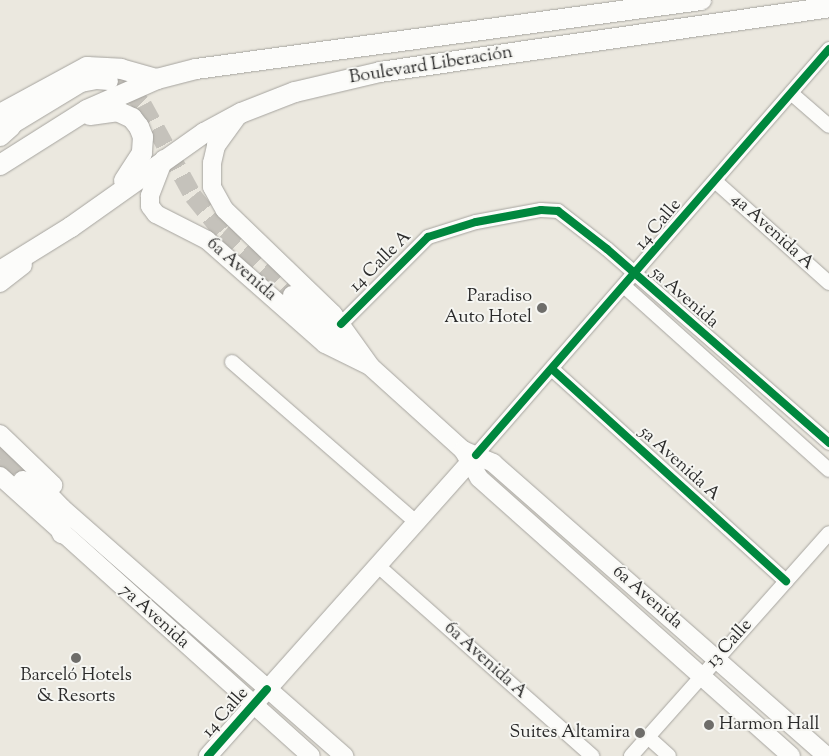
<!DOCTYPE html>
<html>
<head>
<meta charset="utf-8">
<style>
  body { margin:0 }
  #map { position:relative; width:829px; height:756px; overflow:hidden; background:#ebe8df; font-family:"Sorts Mill Goudy",serif }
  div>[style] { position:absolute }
  .major-tunnel>* { height:18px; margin-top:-9px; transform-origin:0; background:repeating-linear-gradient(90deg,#c5c2bb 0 18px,transparent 0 27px) }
  .highway-tunnel>* { height:20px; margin-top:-10px; transform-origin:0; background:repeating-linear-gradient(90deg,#c5c2bb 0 20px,transparent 0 30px) }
  .roads { filter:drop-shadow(0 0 1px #a6a49f) drop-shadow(0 0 1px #a6a49f) }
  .minor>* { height:14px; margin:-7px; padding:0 7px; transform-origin:7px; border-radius:7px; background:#fcfcfa }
  .major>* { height:18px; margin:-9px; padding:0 9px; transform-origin:9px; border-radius:9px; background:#fcfcfa }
  .highway>* { height:20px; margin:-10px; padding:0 10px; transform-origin:10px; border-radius:10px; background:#fcfcfa }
  .cycleway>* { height:8px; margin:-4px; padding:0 4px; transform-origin:4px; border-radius:4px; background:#00873e }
  .dots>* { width:14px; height:14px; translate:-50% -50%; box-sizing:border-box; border:2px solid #f6f6f2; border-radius:50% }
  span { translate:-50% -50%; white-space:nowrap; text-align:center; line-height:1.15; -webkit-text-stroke:4px #f6f6f2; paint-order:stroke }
  .street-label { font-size:18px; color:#2b2b2b }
  .poi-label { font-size:18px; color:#2b2b2b }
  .right { translate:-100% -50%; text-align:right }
  .left { translate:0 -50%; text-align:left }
</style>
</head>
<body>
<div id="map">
  <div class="major-tunnel">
    <div style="left:109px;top:81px;width:22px;rotate:24deg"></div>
    <div style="left:129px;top:90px;width:21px;rotate:47deg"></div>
    <div style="left:143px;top:105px;width:104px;rotate:61.2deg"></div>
    <div style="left:193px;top:196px;width:48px;rotate:51deg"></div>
    <div style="left:223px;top:233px;width:93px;rotate:41.9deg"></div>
    <div style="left:0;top:447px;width:40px;rotate:43deg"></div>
  </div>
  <div class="highway-tunnel">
    <div style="left:0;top:460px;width:31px;rotate:42deg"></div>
  </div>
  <div class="roads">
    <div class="minor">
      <div style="left:791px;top:93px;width:50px;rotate:41deg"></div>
      <div style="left:715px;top:181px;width:153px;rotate:41.8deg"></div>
      <div style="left:625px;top:287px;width:274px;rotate:41.9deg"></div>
      <div style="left:341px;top:324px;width:123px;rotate:-45deg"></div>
      <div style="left:428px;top:237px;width:50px;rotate:-17.4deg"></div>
      <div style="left:476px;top:222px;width:66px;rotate:-10.5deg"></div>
      <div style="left:541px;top:210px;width:17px;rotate:3deg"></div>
      <div style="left:558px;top:211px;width:62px;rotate:37.8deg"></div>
      <div style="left:607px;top:249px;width:295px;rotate:41.1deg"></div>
      <div style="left:232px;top:362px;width:244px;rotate:41deg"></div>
      <div style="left:552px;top:369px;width:316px;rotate:42.2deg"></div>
      <div style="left:476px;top:455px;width:538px;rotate:-48.99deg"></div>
      <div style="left:377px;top:565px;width:288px;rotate:41.6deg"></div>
      <div style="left:648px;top:737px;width:28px;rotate:42deg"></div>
      <div style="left:631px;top:756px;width:298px;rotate:-48.4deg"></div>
    </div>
    <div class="major">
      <div style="left:237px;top:117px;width:36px;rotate:126deg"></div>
      <div style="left:216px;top:146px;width:17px;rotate:103deg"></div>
      <div style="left:212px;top:163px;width:24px;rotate:90deg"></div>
      <div style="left:212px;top:187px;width:26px;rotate:61deg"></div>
      <div style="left:225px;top:210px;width:150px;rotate:43.9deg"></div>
      <div style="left:333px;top:314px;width:65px;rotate:54.4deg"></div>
      <div style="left:371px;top:367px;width:124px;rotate:42.1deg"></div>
      <div style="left:463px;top:450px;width:32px;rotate:60deg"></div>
      <div style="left:479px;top:478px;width:418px;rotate:41.7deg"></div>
      <div style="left:0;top:132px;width:95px;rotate:-31.2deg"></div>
      <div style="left:81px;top:83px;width:16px;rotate:-11deg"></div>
      <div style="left:97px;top:80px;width:12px;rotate:5deg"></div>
      <div style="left:164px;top:159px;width:40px;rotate:111deg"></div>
      <div style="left:150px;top:196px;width:10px;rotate:90deg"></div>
      <div style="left:150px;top:206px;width:10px;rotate:53deg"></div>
      <div style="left:156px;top:214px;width:57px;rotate:27deg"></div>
      <div style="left:207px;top:240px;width:157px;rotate:41.4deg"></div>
      <div style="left:325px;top:344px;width:48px;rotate:26deg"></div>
      <div style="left:0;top:283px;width:29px;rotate:-38deg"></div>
      <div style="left:292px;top:295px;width:74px;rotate:42.8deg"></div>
      <div style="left:0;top:434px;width:74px;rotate:43.9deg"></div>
      <div style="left:463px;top:450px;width:33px;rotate:23deg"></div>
      <div style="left:493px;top:463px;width:444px;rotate:41.3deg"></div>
      <div style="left:0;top:476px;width:418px;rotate:42deg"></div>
      <div style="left:35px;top:480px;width:39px;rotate:46deg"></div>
      <div style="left:62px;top:508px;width:376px;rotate:41.3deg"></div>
      <div style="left:208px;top:756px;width:403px;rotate:-48.3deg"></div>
    </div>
    <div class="highway">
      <div style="left:0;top:114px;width:99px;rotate:-28.4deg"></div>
      <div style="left:87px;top:67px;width:34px;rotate:3deg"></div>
      <div style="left:121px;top:69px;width:37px;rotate:16deg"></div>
      <div style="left:90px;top:115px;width:27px;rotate:-8deg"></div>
      <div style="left:117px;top:111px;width:17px;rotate:25deg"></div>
      <div style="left:132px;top:118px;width:11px;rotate:52deg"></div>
      <div style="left:139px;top:127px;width:11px;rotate:68deg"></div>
      <div style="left:143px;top:137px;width:16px;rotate:94deg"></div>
      <div style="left:142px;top:153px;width:33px;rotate:123deg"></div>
      <div style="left:0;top:136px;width:15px;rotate:-42deg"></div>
      <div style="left:0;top:165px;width:103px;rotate:-32.3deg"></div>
      <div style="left:87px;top:110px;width:77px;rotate:-23.9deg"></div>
      <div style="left:157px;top:79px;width:40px;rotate:-14.4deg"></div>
      <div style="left:196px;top:69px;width:510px;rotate:-7.78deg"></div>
      <div style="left:0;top:271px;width:84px;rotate:-31.8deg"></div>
      <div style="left:71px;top:227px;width:163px;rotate:-35.3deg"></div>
      <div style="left:204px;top:133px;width:42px;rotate:-28.4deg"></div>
      <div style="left:241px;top:113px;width:58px;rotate:-21.3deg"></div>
      <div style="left:295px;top:92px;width:87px;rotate:-13.2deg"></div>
      <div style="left:380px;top:72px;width:454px;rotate:-8.2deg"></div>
      <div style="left:23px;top:481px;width:53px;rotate:48.8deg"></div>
      <div style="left:58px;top:521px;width:13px;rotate:72deg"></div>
    </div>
  </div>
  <div class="cycleway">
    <div style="left:341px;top:324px;width:123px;rotate:-45deg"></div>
    <div style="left:428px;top:237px;width:50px;rotate:-17.4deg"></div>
    <div style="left:476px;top:222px;width:66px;rotate:-10.5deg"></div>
    <div style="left:541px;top:210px;width:17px;rotate:3deg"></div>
    <div style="left:558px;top:211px;width:62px;rotate:37.8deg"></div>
    <div style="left:607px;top:249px;width:295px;rotate:41.1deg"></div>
    <div style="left:552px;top:369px;width:316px;rotate:42.2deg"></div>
    <div style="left:476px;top:455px;width:538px;rotate:-48.99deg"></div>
    <div style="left:208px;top:756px;width:89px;rotate:-48.6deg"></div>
  </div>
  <div class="dots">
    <div style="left:542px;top:308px;background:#6e6d6a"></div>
    <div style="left:76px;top:658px;background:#6e6d6a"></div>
    <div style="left:709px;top:725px;background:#6e6d6a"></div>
    <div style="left:640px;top:733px;background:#6e6d6a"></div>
  </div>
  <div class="street-label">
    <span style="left:431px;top:66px;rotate:-9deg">Boulevard Liberación</span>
    <span style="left:659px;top:225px;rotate:-50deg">14 Calle</span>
    <span style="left:772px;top:232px;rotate:42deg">4a Avenida A</span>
    <span style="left:381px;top:262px;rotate:-45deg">14 Calle A</span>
    <span style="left:241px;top:270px;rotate:41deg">6a Avenida</span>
    <span style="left:684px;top:298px;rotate:41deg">5a Avenida</span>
    <span style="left:679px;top:464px;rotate:42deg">5a Avenida A</span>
    <span style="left:647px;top:598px;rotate:41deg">6a Avenida</span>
    <span style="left:154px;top:617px;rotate:42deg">7a Avenida</span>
    <span style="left:730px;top:644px;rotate:-48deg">13 Calle</span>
    <span style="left:485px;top:661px;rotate:42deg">6a Avenida A</span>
    <span style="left:226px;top:713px;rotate:-49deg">14 Calle</span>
  </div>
  <div class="poi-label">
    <span class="right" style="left:532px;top:308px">Paradiso<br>Auto Hotel</span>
    <span style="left:76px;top:687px">Barceló Hotels<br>&amp; Resorts</span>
    <span class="left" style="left:719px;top:725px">Harmon Hall</span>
    <span class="right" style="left:630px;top:733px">Suites Altamira</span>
  </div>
</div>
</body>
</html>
